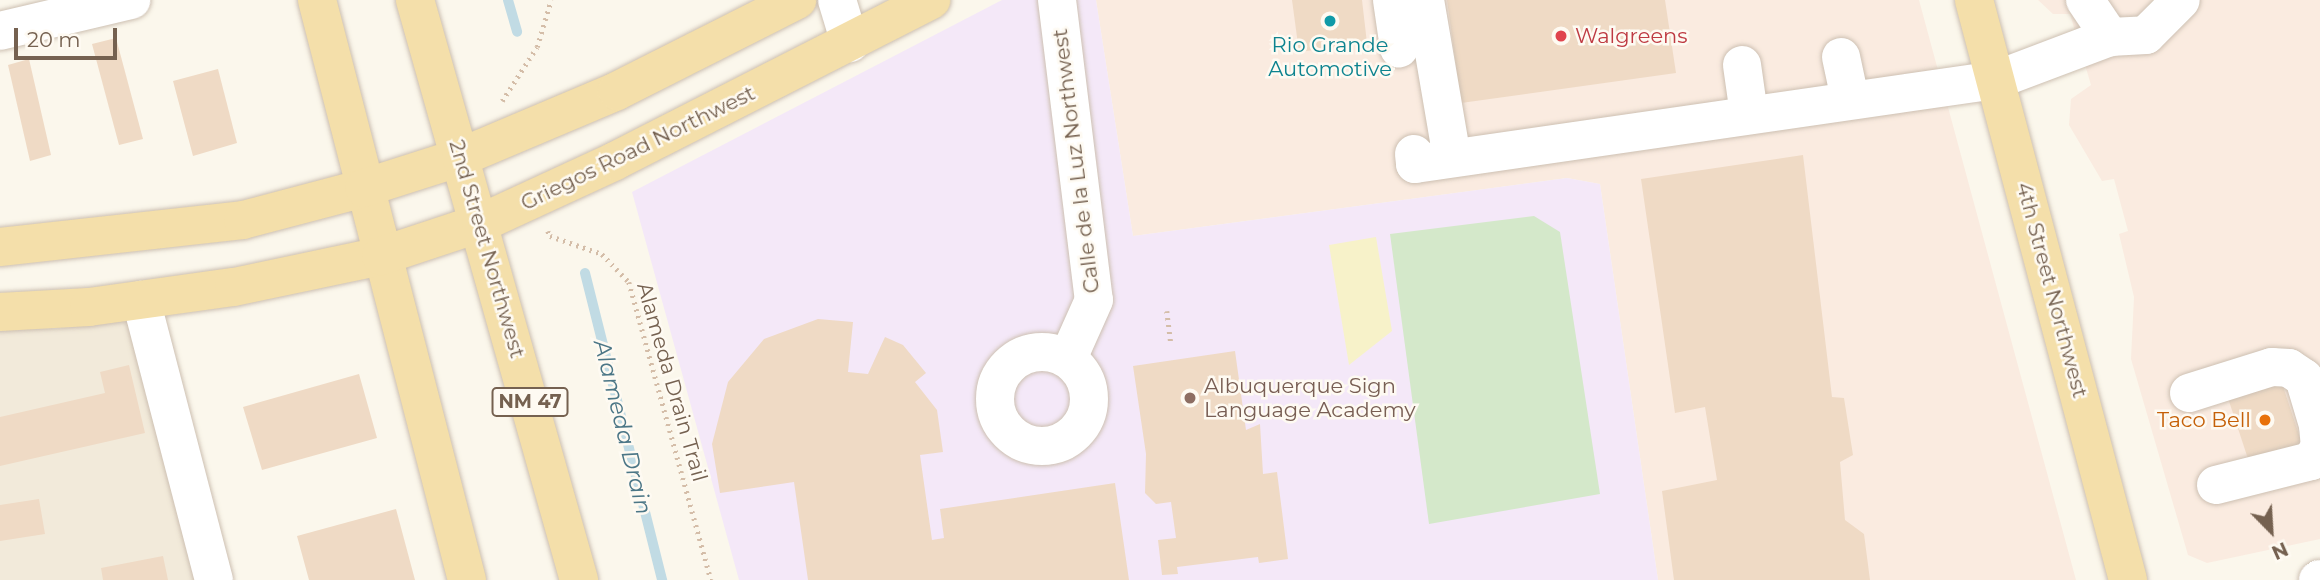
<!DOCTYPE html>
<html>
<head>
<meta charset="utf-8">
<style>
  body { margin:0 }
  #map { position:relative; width:2320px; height:580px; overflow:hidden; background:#fbf7ec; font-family:Montserrat,sans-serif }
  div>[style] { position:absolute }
  .residential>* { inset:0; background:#f2eada }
  .commercial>* { inset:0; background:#faebe0 }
  .education>* { inset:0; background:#f4e8f8 }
  .green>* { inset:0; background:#d4e8ca }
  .sand>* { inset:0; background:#f7f2c9 }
  .stream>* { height:10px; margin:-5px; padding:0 5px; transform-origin:5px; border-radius:5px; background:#c1dbe4 }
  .building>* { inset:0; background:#efdac5 }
  .path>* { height:4.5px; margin-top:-2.25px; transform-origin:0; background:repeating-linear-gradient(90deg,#d4bda8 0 2px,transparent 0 7px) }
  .roads { filter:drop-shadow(0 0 2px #cdc0b2) drop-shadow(0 0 2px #cdc0b2) }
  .minor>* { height:38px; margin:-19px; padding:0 19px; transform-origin:19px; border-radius:19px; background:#fff }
  .minor>.ring { margin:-19px; padding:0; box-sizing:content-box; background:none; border:38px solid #fff; border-radius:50% }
  .major>* { height:38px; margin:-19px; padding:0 19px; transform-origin:19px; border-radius:19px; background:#f4dfaa }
  .dots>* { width:19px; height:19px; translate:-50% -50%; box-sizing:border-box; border:4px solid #fefaf2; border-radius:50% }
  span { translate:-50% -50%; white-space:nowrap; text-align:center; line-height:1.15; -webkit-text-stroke:5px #fefaf2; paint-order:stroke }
  .shield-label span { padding:2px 5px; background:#fefaf2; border:2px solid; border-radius:5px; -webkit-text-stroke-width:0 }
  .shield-label { font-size:19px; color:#756150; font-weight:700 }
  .health-label { font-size:21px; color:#be3a42 }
  .left { translate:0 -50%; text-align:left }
  .culture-label { font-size:21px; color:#0d838f }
  .street-label { font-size:21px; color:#756150 }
  .education-label { font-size:21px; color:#785e54 }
  .food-label { font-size:21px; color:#c56008 }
  .right { translate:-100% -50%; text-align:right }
  .water-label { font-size:23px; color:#4b7686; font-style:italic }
  .north { position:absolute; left:2236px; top:496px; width:70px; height:70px; -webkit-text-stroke:5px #fefaf2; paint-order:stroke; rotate:156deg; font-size:19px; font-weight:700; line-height:28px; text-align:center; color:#756150 }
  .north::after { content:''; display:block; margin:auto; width:24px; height:32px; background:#756150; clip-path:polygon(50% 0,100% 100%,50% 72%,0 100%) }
  .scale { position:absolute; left:14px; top:28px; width:103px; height:32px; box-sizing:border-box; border:4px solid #756150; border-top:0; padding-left:9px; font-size:21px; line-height:24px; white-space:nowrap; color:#756150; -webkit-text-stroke:5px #fefaf2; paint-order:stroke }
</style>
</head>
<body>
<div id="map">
  <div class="residential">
    <div style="clip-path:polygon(131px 319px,196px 580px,0 580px,0 328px,57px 329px)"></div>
  </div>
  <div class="commercial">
    <div style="clip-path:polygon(1096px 0,1919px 0,2076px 580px,1658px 580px,1600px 184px,1567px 178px,1133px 236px)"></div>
    <div style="clip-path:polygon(2038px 0,2320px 0,2320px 539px,2207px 563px,2188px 555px,2131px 359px,2134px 297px,2119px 234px,2128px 231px,2114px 179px,2102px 181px,2069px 125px,2071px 99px,2091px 85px,2070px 14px,2053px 14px)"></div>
  </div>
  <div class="education">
    <div style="clip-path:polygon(1002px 0,1096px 0,1133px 236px,1567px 178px,1600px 184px,1658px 580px,739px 580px,632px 192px)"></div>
  </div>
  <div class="green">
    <div style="clip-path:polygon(1534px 216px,1560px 232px,1600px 494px,1429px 524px,1390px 234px)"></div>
  </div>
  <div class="sand">
    <div style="clip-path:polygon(1376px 237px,1392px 331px,1349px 365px,1329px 245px)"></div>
  </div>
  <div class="stream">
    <div style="left:508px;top:0;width:33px;rotate:74deg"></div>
    <div style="left:585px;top:273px;width:317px;rotate:75.9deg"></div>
  </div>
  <div class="building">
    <div style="clip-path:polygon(1292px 0,1362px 0,1367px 43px,1299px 52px)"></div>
    <div style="clip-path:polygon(1447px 0,1665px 0,1676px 73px,1461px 103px)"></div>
    <div style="clip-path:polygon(116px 38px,143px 139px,119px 145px,92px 44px)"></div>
    <div style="clip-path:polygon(29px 59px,51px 155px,30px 161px,8px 65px)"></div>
    <div style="clip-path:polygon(218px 69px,237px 143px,193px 156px,173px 81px)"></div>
    <div style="clip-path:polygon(1803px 155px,1832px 397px,1844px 398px,1853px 455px,1840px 462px,1845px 520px,1864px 534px,1870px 580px,1674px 580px,1662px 491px,1717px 480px,1705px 407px,1675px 413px,1641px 179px)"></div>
    <div style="clip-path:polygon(818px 319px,853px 322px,848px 372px,868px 374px,885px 337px,903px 345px,926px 373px,915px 382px,937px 410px,943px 452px,920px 455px,932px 540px,944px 538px,940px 509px,1115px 483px,1129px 580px,808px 580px,794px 482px,720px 493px,712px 444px,728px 382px,764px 339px)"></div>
    <div style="clip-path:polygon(1235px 351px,1246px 430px,1260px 424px,1263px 474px,1277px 472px,1288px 559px,1259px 563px,1258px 557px,1177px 567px,1178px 574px,1162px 575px,1158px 540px,1176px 538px,1171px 502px,1156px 504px,1145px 493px,1146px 454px,1133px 366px)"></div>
    <div style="clip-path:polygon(129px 365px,145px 433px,0 466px,0 417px,105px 393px,100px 372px)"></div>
    <div style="clip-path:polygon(359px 374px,377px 438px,262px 470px,243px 407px)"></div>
    <div style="clip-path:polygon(2279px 374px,2303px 447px,2250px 465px,2226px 392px)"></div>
    <div style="clip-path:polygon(39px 499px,45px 534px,0 541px,0 505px)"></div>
    <div style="clip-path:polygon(396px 509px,415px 580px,309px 580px,297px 536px)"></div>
    <div style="clip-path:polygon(163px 556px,168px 580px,103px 580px,101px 568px)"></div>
  </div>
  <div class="path">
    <div style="left:502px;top:101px;width:64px;rotate:-57.1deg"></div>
    <div style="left:537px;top:47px;width:49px;rotate:-73.4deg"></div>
    <div style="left:548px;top:231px;width:5px;rotate:68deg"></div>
    <div style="left:550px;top:236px;width:55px;rotate:19.1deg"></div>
    <div style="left:602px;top:254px;width:39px;rotate:46deg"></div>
    <div style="left:629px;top:282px;width:309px;rotate:74.6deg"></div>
    <div style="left:1167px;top:311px;width:34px;rotate:83deg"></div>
  </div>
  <div class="roads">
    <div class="minor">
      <div style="left:837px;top:0;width:45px;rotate:73.2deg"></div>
      <div style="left:1057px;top:0;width:302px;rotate:83deg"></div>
      <div style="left:1094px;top:300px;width:64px;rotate:114.1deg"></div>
      <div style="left:1392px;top:0;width:49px;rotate:81.7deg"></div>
      <div style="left:1425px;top:0;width:160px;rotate:80.3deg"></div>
      <div style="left:2085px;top:0;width:45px;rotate:56deg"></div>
      <div style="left:0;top:31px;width:135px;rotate:-13.3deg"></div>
      <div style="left:1841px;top:57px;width:43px;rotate:77.9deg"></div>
      <div style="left:1742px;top:65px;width:49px;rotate:81.9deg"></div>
      <div style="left:1414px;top:154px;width:10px;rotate:84deg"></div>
      <div style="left:1415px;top:164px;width:587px;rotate:-8.23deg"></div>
      <div style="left:1996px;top:80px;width:122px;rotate:-20.7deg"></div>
      <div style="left:2110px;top:37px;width:36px;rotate:-3deg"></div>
      <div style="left:2146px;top:35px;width:49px;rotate:-45deg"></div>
      <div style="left:141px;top:300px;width:289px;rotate:75.4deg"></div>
      <div class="ring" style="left:995px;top:352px;width:56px;height:56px"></div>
      <div style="left:2189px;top:393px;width:87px;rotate:-17.4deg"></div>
      <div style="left:2272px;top:367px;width:17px;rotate:3deg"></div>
      <div style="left:2289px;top:368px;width:18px;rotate:34deg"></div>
      <div style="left:2304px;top:378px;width:49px;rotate:73.4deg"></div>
      <div style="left:2318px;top:425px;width:22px;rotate:85deg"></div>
      <div style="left:2320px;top:447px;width:17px;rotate:123deg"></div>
      <div style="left:2311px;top:461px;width:98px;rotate:165.8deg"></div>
      <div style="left:2318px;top:580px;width:2px;rotate:-27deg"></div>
    </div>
    <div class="major">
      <div style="left:317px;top:0;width:599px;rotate:75.5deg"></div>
      <div style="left:415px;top:0;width:603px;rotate:74.21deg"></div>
      <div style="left:1974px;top:0;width:600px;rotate:75.13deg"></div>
      <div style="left:0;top:247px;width:244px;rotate:-6.3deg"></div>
      <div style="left:243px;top:220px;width:125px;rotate:-14.8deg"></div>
      <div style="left:364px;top:188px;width:102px;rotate:-17.7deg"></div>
      <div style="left:461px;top:157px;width:169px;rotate:-22.9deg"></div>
      <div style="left:617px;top:91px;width:202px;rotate:-26.8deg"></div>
      <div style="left:0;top:312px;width:89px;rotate:-3.2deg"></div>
      <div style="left:89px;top:307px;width:146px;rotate:-7.9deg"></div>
      <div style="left:234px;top:287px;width:150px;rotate:-11.9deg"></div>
      <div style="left:381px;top:256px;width:105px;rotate:-18.3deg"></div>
      <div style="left:481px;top:223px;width:148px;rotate:-24.8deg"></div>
      <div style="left:615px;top:161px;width:355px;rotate:-27deg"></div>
    </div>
  </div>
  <div class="dots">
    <div style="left:1330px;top:21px;background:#0f9aa8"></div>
    <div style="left:1561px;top:36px;background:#e0444e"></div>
    <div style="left:1190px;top:398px;background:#8d6e63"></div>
    <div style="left:2265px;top:420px;background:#e8710a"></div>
  </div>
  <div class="shield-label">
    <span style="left:530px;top:402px">NM 47</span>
  </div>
  <div class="health-label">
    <span class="left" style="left:1575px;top:36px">Walgreens</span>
  </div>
  <div class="culture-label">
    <span style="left:1330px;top:57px">Rio Grande<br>Automotive</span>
  </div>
  <div class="street-label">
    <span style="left:638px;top:148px;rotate:-26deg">Griegos Road Northwest</span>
    <span style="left:1076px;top:161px;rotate:-97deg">Calle de la Luz Northwest</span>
    <span style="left:487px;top:249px;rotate:74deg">2nd Street Northwest</span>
    <span style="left:2052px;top:290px;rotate:75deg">4th Street Northwest</span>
    <span style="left:672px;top:382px;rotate:74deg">Alameda Drain Trail</span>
  </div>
  <div class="education-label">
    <span class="left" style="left:1204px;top:398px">Albuquerque Sign<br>Language Academy</span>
  </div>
  <div class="food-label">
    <span class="right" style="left:2251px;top:420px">Taco Bell</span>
  </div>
  <div class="water-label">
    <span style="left:623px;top:427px;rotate:76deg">Alameda Drain</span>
  </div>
  <div class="north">N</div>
  <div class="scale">20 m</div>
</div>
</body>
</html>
